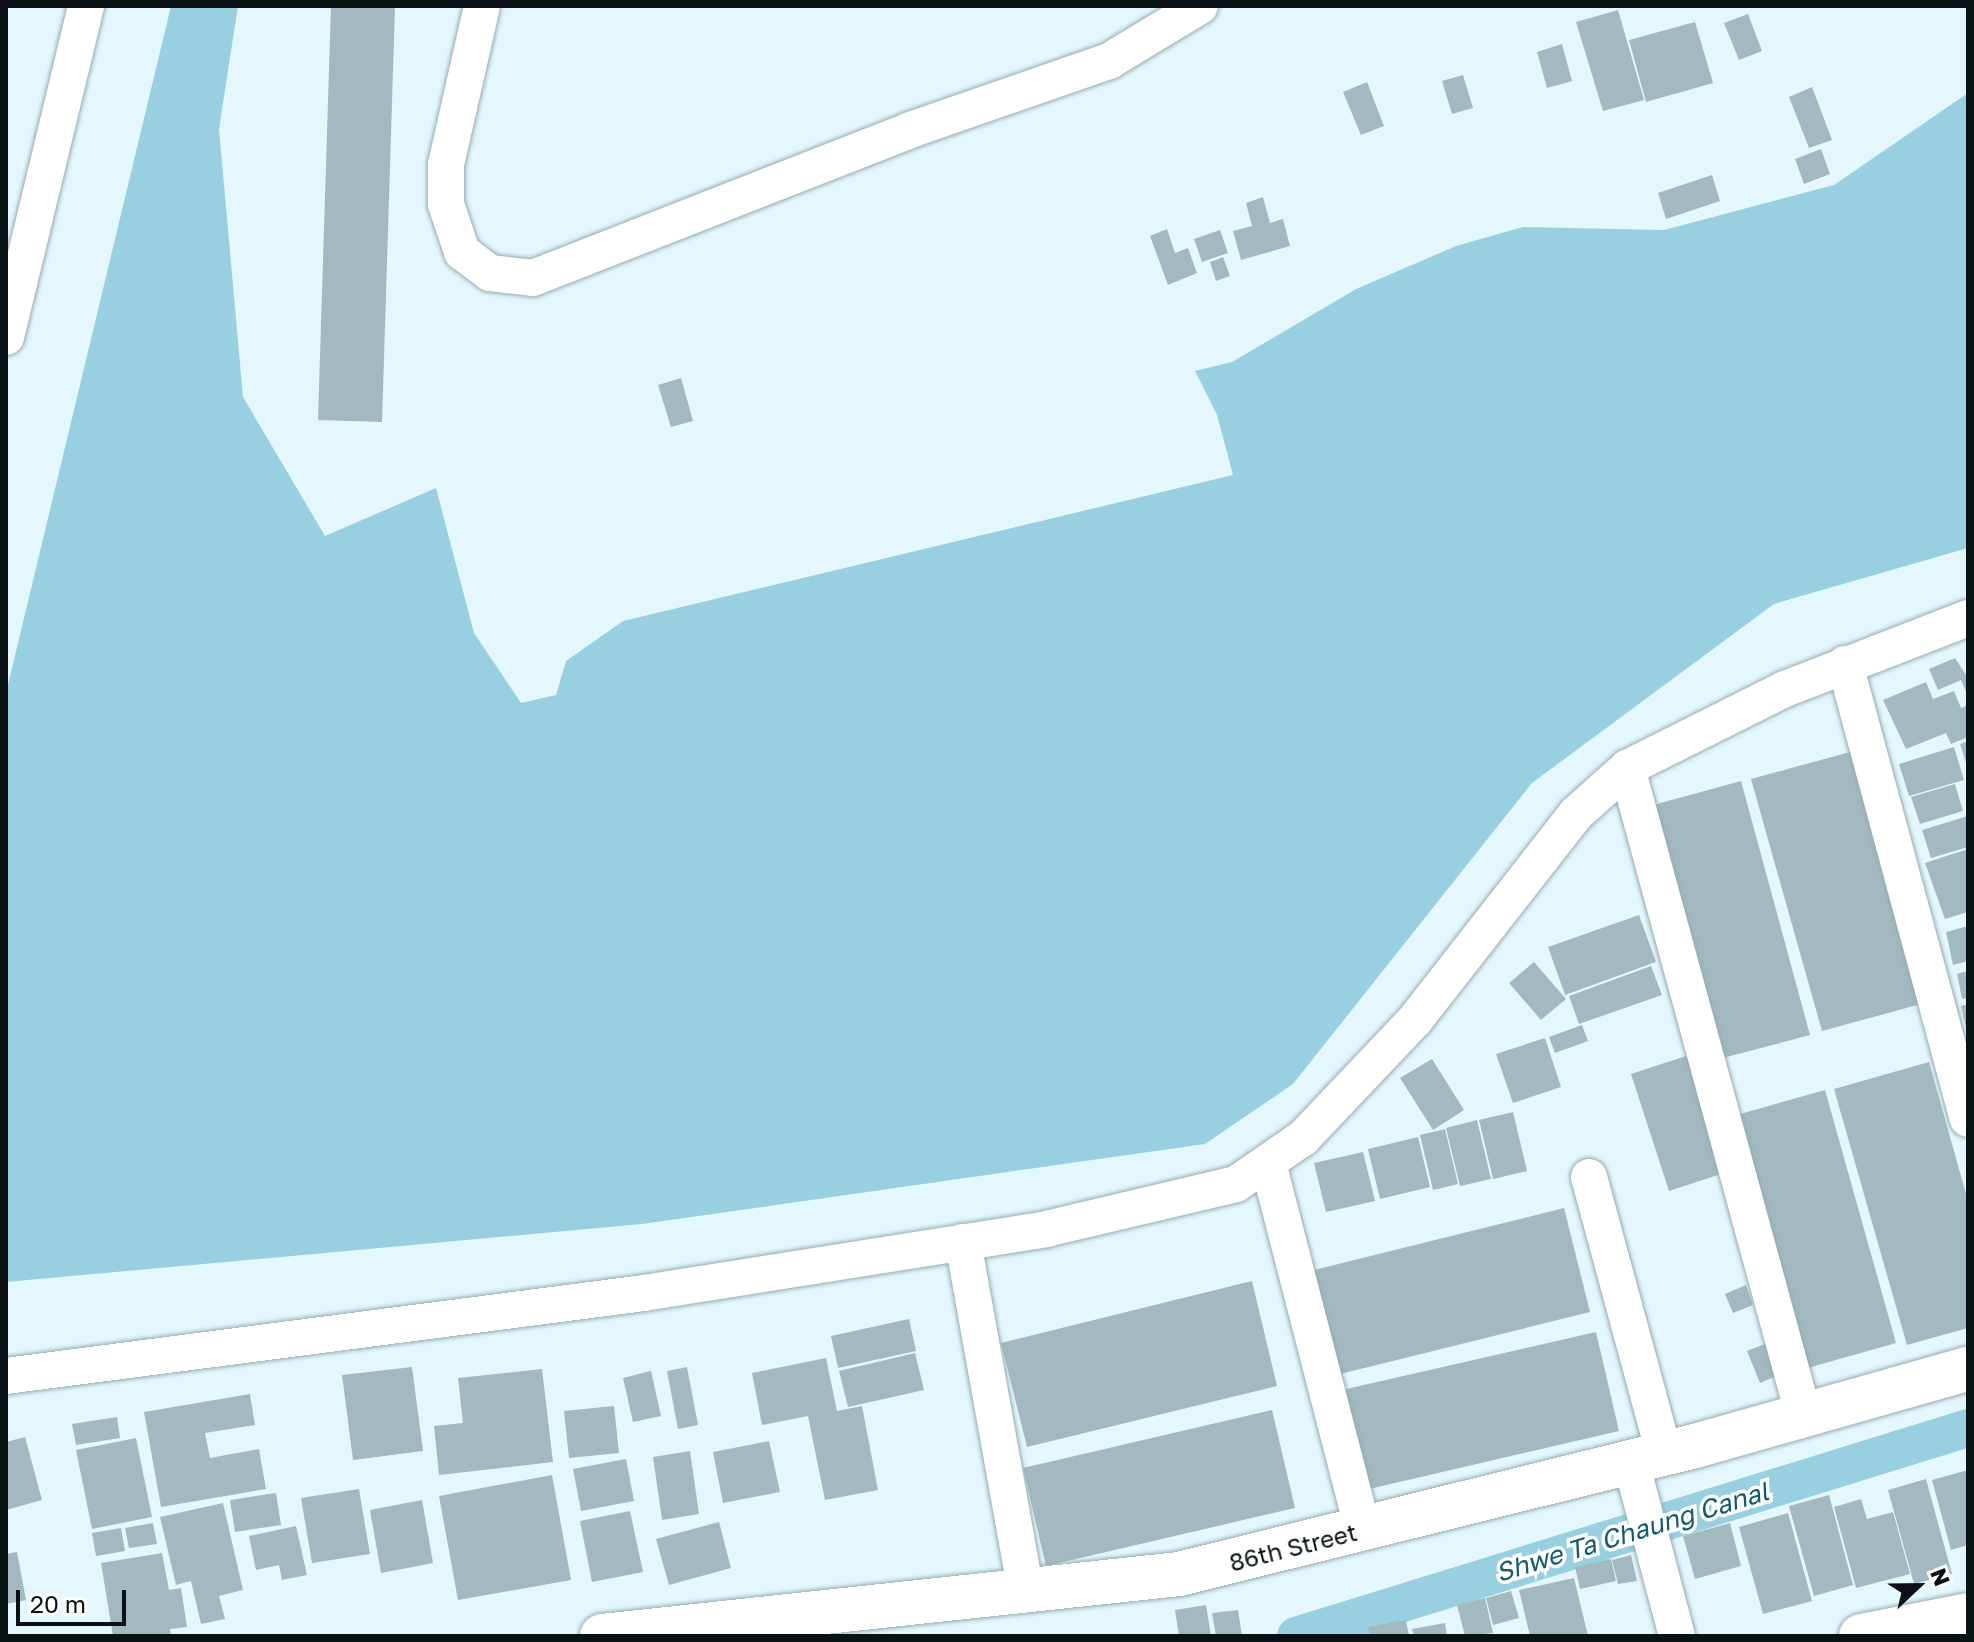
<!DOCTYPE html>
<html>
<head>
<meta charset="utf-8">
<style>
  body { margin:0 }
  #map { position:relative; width:1974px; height:1642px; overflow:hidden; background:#e4f7fd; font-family:"Golos Text",sans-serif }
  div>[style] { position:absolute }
  .water>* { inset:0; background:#99d0e1 }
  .canal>* { height:38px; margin:-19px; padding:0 19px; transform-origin:19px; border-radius:19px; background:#99d0e1 }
  .building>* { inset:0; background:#a3b9c0 }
  .roads { filter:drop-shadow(0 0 2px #95abb2) drop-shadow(0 0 2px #95abb2) }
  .minor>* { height:36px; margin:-18px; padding:0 18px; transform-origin:18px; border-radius:18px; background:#fff }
  .major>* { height:44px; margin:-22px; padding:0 22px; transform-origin:22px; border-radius:22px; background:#fff }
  span { translate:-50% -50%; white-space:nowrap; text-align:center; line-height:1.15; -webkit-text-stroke:7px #fff; paint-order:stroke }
  .street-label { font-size:24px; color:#091114 }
  .water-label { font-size:26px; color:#125b6d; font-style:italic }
  .frame { position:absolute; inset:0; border:8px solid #091114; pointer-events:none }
  .north { position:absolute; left:1878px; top:1546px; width:80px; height:80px; -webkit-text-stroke:6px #fff; paint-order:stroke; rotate:68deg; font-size:22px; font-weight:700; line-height:32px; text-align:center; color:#091114 }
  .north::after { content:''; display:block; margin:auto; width:28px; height:36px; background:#091114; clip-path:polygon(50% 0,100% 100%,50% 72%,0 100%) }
  .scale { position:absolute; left:16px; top:1590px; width:110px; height:36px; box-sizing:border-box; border:4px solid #091114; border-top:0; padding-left:10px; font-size:24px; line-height:28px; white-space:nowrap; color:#091114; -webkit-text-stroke:6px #fff; paint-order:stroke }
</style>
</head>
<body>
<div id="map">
  <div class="water">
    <div style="clip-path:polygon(171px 6px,238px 6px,219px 129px,243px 397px,325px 536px,436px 488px,474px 633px,521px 703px,556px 695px,566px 661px,623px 621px,1233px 475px,1217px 415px,1195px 371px,1232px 362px,1356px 289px,1456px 246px,1523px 227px,1664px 230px,1834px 185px,1968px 93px,1968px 548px,1774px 604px,1532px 783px,1293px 1084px,1205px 1144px,642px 1224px,6px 1282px,6px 693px)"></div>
  </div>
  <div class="canal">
    <div style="left:1296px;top:1636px;width:703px;rotate:-17.2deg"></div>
  </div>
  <div class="building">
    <div style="clip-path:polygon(331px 6px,395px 6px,382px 422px,318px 420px)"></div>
    <div style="clip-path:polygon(1618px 10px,1644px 100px,1603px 111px,1576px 22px)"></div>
    <div style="clip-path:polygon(1748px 14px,1762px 51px,1739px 60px,1724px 23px)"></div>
    <div style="clip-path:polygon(1695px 22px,1713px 83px,1646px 102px,1629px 40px)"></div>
    <div style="clip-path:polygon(1562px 44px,1572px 81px,1547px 88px,1537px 52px)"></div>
    <div style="clip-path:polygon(1463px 75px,1473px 108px,1452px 114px,1442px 81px)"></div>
    <div style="clip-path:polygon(1367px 82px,1384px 126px,1361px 135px,1343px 92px)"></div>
    <div style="clip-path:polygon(1812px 87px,1832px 140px,1809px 148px,1789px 97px)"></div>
    <div style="clip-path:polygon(1821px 149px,1830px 174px,1804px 184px,1795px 159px)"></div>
    <div style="clip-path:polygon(1712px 175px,1720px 201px,1666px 219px,1658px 193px)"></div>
    <div style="clip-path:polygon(1263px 197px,1270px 223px,1283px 219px,1290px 246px,1241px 260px,1233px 231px,1252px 226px,1246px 203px)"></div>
    <div style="clip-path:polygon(1167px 229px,1175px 253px,1188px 248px,1197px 273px,1168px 285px,1150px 236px)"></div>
    <div style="clip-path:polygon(1220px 230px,1228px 253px,1202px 262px,1194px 239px)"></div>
    <div style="clip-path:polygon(1223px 257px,1230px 276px,1216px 281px,1210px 262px)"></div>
    <div style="clip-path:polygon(681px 378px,693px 421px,671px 427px,658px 385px)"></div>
    <div style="clip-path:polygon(1955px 658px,1968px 678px,1968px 697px,1961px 680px,1938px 690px,1929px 669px)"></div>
    <div style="clip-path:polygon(1926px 682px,1933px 699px,1954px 691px,1961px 708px,1968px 705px,1968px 737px,1951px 744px,1946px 733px,1906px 749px,1883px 700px)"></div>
    <div style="clip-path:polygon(1968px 741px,1968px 766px,1967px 766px,1960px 744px)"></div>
    <div style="clip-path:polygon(1954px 747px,1964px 780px,1909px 796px,1899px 764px)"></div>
    <div style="clip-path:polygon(1850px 752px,1921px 1004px,1822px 1031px,1751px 779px)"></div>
    <div style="clip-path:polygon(1741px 781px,1810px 1035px,1715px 1060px,1646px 807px)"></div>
    <div style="clip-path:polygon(1955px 784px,1963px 811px,1920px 824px,1911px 797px)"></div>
    <div style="clip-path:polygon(1968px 816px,1968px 847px,1931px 858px,1922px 830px)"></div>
    <div style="clip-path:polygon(1968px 849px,1968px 912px,1945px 919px,1925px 863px)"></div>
    <div style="clip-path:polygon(1639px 915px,1656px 962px,1565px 995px,1548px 947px)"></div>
    <div style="clip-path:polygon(1968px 926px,1968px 961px,1953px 965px,1946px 932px)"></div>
    <div style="clip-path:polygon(1534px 962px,1566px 999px,1541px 1020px,1509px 983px)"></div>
    <div style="clip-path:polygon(1651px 966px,1662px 995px,1579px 1024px,1569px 996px)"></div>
    <div style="clip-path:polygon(1968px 971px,1968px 998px,1962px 999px,1957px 974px)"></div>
    <div style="clip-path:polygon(1968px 1004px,1968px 1032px,1967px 1032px,1961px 1006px)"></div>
    <div style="clip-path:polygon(1582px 1025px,1588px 1041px,1555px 1053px,1549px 1037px)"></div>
    <div style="clip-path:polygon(1545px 1038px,1561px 1087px,1513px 1103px,1496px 1054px)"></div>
    <div style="clip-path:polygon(1689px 1055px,1727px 1172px,1669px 1191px,1631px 1074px)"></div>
    <div style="clip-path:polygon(1432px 1059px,1464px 1110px,1433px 1130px,1400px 1078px)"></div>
    <div style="clip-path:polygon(1929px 1062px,1968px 1201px,1968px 1328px,1907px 1345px,1834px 1089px)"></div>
    <div style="clip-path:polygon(1825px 1090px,1896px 1343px,1797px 1371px,1726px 1118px)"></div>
    <div style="clip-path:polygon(1513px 1112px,1527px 1171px,1493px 1179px,1479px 1120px)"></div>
    <div style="clip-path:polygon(1477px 1120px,1491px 1179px,1460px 1186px,1446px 1128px)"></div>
    <div style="clip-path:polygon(1445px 1129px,1458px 1184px,1433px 1190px,1420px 1135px)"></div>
    <div style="clip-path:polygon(1418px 1137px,1430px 1187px,1380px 1199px,1368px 1149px)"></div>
    <div style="clip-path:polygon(1363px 1152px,1375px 1201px,1326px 1212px,1314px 1163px)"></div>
    <div style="clip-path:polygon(1564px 1208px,1590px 1312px,1332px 1376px,1306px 1272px)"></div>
    <div style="clip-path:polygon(1252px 1281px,1277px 1386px,1027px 1447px,1001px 1343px)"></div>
    <div style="clip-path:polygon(1746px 1285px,1753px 1305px,1733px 1313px,1725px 1294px)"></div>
    <div style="clip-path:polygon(909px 1319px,916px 1351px,838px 1368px,831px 1336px)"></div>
    <div style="clip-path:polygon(1596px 1332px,1619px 1431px,1365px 1490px,1342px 1390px)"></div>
    <div style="clip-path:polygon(1767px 1343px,1779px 1375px,1760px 1383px,1747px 1351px)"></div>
    <div style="clip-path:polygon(915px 1353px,924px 1390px,848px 1407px,839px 1371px)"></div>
    <div style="clip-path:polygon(826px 1358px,837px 1411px,862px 1406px,878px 1490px,825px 1500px,808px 1416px,762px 1425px,752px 1373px)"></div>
    <div style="clip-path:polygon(412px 1367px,423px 1451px,353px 1460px,342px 1375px)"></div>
    <div style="clip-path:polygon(687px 1367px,698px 1425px,678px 1429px,667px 1371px)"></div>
    <div style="clip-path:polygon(542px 1369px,553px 1462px,439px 1475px,434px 1426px,463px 1423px,458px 1378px)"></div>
    <div style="clip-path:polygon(651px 1371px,661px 1416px,633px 1422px,623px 1378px)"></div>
    <div style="clip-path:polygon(250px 1394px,255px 1425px,205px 1433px,210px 1458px,259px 1449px,266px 1489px,161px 1507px,144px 1412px)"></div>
    <div style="clip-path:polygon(614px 1406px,619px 1453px,569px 1458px,564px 1411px)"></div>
    <div style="clip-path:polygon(1272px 1410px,1295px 1508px,1046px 1566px,1023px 1468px)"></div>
    <div style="clip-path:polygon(117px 1417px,120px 1438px,76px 1445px,72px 1424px)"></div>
    <div style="clip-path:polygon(25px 1437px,42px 1500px,6px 1510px,6px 1442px)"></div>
    <div style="clip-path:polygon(136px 1438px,152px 1517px,92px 1529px,76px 1450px)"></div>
    <div style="clip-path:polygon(769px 1441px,780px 1492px,723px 1503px,713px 1452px)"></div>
    <div style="clip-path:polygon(690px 1451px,699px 1514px,662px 1520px,653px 1457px)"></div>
    <div style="clip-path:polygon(626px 1459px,634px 1501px,581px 1511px,573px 1469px)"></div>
    <div style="clip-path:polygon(1968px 1470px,1968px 1545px,1951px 1550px,1932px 1480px)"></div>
    <div style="clip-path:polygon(552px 1475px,571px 1580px,458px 1600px,439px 1496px)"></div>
    <div style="clip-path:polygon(1926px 1479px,1952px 1574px,1914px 1584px,1888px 1490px)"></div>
    <div style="clip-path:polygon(359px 1489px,370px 1554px,312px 1563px,301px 1498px)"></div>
    <div style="clip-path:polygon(276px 1493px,281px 1525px,235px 1532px,230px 1500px)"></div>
    <div style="clip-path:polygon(1829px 1495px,1853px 1585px,1814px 1596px,1789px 1506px)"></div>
    <div style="clip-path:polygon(1861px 1499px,1867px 1519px,1893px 1512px,1910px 1574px,1856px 1588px,1834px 1507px)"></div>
    <div style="clip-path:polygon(422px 1500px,433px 1563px,381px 1573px,370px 1510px)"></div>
    <div style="clip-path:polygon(223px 1503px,243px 1590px,219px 1596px,225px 1619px,201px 1624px,191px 1581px,176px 1585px,160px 1517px)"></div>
    <div style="clip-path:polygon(630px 1511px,643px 1572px,592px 1582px,580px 1521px)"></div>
    <div style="clip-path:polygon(1788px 1513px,1812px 1601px,1763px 1614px,1739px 1527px)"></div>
    <div style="clip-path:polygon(719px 1522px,731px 1568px,669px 1585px,656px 1539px)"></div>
    <div style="clip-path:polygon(153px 1523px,157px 1544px,129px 1548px,125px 1528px)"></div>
    <div style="clip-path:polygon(1730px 1523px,1741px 1566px,1695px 1579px,1683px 1536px)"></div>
    <div style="clip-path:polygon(296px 1526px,307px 1575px,282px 1580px,279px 1565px,256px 1570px,249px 1536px)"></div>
    <div style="clip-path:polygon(121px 1528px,125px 1551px,96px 1556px,92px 1533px)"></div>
    <div style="clip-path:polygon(17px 1552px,26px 1600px,6px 1604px,6px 1554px)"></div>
    <div style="clip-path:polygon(162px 1553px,169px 1590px,181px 1588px,187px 1627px,170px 1629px,171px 1636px,113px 1636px,101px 1563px)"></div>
    <div style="clip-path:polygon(1631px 1555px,1637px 1581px,1618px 1584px,1612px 1560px)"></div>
    <div style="clip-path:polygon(1611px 1559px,1616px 1581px,1580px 1589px,1575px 1567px)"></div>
    <div style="clip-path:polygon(1574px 1578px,1588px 1636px,1530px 1636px,1519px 1590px)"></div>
    <div style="clip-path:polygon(1511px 1591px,1519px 1618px,1493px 1625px,1486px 1598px)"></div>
    <div style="clip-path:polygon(1485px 1598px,1493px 1633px,1465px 1636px,1457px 1605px)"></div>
    <div style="clip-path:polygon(1206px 1605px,1211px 1636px,1179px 1636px,1175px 1610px)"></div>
    <div style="clip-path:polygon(1238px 1610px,1242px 1636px,1216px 1636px,1212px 1613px)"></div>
    <div style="clip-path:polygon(1406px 1620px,1409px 1636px,1370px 1636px,1368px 1627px)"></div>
    <div style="clip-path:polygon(1445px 1623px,1447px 1636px,1414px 1636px,1412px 1629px)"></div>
  </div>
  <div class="roads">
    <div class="minor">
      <div style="left:482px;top:6px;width:162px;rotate:102.8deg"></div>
      <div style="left:446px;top:164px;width:40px;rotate:90deg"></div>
      <div style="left:446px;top:204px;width:51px;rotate:71.6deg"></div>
      <div style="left:462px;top:252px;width:35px;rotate:37deg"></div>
      <div style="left:490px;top:273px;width:43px;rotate:6.6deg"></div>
      <div style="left:533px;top:278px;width:405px;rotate:-21.4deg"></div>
      <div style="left:910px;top:130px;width:211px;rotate:-19.1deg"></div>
      <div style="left:1109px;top:61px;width:106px;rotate:-31.1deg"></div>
      <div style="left:6px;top:337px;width:341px;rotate:-76.4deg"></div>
      <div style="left:1845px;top:664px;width:471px;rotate:74.9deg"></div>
      <div style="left:1627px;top:768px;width:673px;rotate:74.74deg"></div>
      <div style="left:1268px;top:1163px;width:379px;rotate:75.5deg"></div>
      <div style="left:1589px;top:1177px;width:287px;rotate:74.8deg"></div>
      <div style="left:963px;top:1242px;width:356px;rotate:79.8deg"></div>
      <div style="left:6px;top:1376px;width:643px;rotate:-7.41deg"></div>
      <div style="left:644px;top:1293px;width:407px;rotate:-9deg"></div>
      <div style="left:1046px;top:1229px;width:195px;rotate:-13.3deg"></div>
      <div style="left:1236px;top:1184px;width:81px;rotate:-34.5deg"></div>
      <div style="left:1303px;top:1138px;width:163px;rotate:-46.5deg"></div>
      <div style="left:1415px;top:1020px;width:261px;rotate:-52deg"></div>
      <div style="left:1576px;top:814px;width:69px;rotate:-42deg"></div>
      <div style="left:1627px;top:768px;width:177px;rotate:-26.6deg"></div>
      <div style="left:1785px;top:689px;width:196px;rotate:-21.2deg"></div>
      <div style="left:1631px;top:1462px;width:180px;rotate:75.2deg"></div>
    </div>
    <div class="major">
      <div style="left:602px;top:1636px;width:580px;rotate:-6.13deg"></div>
      <div style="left:1179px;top:1574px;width:532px;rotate:-13.93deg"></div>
      <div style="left:1695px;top:1446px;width:284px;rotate:-15.8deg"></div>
      <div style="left:1861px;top:1636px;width:109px;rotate:-11.1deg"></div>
    </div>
  </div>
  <div class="street-label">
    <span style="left:1293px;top:1547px;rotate:-14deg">86th Street</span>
  </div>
  <div class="water-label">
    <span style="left:1632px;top:1532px;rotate:-17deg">Shwe Ta Chaung Canal</span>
  </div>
  <div class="frame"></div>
  <div class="north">N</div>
  <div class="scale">20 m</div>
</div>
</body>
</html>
